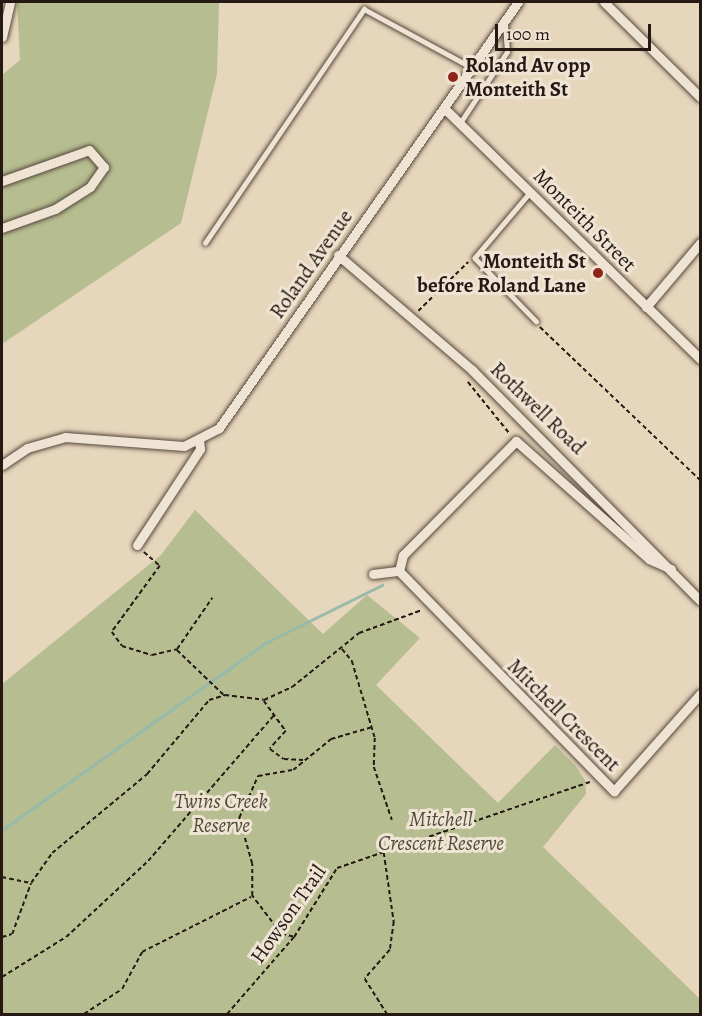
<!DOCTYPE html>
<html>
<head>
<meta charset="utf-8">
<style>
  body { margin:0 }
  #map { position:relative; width:702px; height:1016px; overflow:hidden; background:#e6d6bc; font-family:Alegreya,serif }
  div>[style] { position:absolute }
  .green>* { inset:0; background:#b6bd90 }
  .stream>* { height:3px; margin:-1.5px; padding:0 1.5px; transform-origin:1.5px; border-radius:1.5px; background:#97baab }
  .path>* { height:1.5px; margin-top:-0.75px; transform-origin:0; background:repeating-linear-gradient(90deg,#261913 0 4.5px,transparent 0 7.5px) }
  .roads { filter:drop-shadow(0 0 2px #56483d) drop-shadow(0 0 2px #56483d) }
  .service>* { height:4.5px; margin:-2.25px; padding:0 2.25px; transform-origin:2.25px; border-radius:2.25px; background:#efe4d3 }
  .minor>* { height:9px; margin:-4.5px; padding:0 4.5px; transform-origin:4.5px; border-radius:4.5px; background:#efe4d3 }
  .dots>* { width:16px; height:16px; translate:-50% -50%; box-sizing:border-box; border:3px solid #efe4d3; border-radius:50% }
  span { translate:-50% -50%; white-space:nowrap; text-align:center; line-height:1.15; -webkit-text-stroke:6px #efe4d3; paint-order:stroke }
  .poi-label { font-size:21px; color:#261913; font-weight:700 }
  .left { translate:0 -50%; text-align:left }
  .right { translate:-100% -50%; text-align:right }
  .street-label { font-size:21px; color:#261913 }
  .park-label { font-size:21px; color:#514a38; font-style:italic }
  .frame { position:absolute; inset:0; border:3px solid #261913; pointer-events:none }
  .scale { position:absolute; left:495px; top:24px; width:156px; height:27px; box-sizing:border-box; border:3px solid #261913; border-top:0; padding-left:8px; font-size:18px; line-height:21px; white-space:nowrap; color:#261913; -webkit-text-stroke:4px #efe4d3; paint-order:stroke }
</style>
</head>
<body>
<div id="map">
  <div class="green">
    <div style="clip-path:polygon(17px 2px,219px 2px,217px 74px,181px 223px,2px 344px,2px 75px,20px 60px)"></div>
    <div style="clip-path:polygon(195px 510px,323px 634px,367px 595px,420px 638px,376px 685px,498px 803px,555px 745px,575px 765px,585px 780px,586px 794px,543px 847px,700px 999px,700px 1014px,2px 1014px,2px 684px,161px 555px)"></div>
  </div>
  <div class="stream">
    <div style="left:2px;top:830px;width:323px;rotate:-35.4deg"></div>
    <div style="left:265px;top:643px;width:131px;rotate:-26.4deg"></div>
  </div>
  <div class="path">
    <div style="left:418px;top:311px;width:70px;rotate:-44.4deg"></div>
    <div style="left:540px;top:327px;width:221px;rotate:43.7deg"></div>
    <div style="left:468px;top:382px;width:67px;rotate:51.1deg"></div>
    <div style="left:144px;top:552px;width:21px;rotate:41deg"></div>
    <div style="left:160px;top:566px;width:82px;rotate:126deg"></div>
    <div style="left:112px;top:632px;width:17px;rotate:54deg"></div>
    <div style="left:122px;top:646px;width:31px;rotate:17deg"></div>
    <div style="left:152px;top:655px;width:26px;rotate:-13deg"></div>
    <div style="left:177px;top:649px;width:62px;rotate:-55.5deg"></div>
    <div style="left:342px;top:649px;width:16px;rotate:50deg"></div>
    <div style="left:352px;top:661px;width:80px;rotate:73.4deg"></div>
    <div style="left:375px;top:738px;width:29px;rotate:92deg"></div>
    <div style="left:374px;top:767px;width:56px;rotate:71.2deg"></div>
    <div style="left:177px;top:650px;width:65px;rotate:43.8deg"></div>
    <div style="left:264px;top:701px;width:37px;rotate:54deg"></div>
    <div style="left:286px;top:731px;width:24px;rotate:132deg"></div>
    <div style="left:270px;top:749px;width:17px;rotate:36deg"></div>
    <div style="left:284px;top:759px;width:19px;rotate:3deg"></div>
    <div style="left:384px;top:853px;width:70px;rotate:81.8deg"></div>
    <div style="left:394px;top:922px;width:28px;rotate:98deg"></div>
    <div style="left:390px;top:950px;width:38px;rotate:131deg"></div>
    <div style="left:365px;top:979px;width:41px;rotate:57.8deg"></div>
    <div style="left:2px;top:877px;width:29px;rotate:12deg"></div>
    <div style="left:2px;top:937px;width:10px;rotate:-17deg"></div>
    <div style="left:12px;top:934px;width:54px;rotate:-69.6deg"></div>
    <div style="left:31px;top:883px;width:37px;rotate:-55deg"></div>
    <div style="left:52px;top:853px;width:124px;rotate:-39.7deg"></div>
    <div style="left:147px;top:774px;width:97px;rotate:-50deg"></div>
    <div style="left:209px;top:700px;width:17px;rotate:-17deg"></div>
    <div style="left:225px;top:695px;width:39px;rotate:7deg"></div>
    <div style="left:264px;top:700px;width:31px;rotate:-25deg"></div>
    <div style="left:292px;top:687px;width:86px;rotate:-38.9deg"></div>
    <div style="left:359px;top:633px;width:67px;rotate:-20.1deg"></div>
    <div style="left:293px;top:937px;width:12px;rotate:-166deg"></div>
    <div style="left:281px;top:934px;width:48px;rotate:-127.3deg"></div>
    <div style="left:252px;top:896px;width:32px;rotate:-90deg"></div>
    <div style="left:252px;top:864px;width:48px;rotate:-105.8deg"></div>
    <div style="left:239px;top:818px;width:46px;rotate:-65.7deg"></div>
    <div style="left:258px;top:776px;width:36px;rotate:-10deg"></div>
    <div style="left:293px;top:770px;width:49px;rotate:-39.2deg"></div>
    <div style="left:331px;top:739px;width:43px;rotate:-16.3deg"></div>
    <div style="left:2px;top:977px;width:75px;rotate:-32deg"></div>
    <div style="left:66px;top:937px;width:112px;rotate:-42.8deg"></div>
    <div style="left:148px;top:861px;width:193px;rotate:-49.2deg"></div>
    <div style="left:84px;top:1014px;width:45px;rotate:-33.3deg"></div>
    <div style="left:122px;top:989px;width:42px;rotate:-61.6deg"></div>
    <div style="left:142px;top:952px;width:122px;rotate:-26.8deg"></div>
    <div style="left:227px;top:1014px;width:102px;rotate:-49deg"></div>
    <div style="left:294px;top:937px;width:81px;rotate:-58.1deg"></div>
    <div style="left:337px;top:868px;width:267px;rotate:-18.8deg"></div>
  </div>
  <div class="roads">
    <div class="service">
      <div style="left:460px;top:123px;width:85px;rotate:-56.5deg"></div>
      <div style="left:507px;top:52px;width:27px;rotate:-94deg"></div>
      <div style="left:530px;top:193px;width:85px;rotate:130.2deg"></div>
      <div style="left:475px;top:258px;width:88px;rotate:45.9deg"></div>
      <div style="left:205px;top:243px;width:283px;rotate:-55.8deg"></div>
      <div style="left:364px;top:9px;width:122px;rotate:28.5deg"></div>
    </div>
    <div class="minor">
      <div style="left:604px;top:2px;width:135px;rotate:44.7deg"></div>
      <div style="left:2px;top:37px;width:36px;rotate:-77deg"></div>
      <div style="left:444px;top:108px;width:359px;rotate:44.4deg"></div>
      <div style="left:2px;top:181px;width:92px;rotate:-19.6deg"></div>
      <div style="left:89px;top:150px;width:23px;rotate:49deg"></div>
      <div style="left:104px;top:167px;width:24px;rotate:125deg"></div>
      <div style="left:90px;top:187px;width:41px;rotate:147.8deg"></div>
      <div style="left:55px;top:209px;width:56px;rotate:160.3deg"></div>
      <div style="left:338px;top:255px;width:177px;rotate:40.6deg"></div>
      <div style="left:472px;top:370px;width:324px;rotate:45.3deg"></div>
      <div style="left:646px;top:307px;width:84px;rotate:-49.8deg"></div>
      <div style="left:2px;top:465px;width:30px;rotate:-34deg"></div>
      <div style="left:27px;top:448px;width:40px;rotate:-16deg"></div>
      <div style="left:65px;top:437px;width:119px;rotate:4.3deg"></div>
      <div style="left:184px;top:446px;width:39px;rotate:-27deg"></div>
      <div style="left:219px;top:428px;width:520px;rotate:-54.94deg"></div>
      <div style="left:137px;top:545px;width:115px;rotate:-56.7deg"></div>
      <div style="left:200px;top:449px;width:9px;rotate:-96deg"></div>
      <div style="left:671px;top:569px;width:24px;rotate:-156deg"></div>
      <div style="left:649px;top:559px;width:178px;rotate:-138.4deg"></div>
      <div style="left:516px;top:441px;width:161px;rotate:134.7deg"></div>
      <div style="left:403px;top:555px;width:16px;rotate:104deg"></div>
      <div style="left:399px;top:571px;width:308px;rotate:45.7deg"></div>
      <div style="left:614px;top:791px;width:130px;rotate:-48.4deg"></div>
      <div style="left:373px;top:574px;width:26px;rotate:-7deg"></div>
    </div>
  </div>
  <div class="dots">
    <div style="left:453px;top:77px;background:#8f2418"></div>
    <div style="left:598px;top:273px;background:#8f2418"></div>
  </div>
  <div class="poi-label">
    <span class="left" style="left:465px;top:77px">Roland Av opp<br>Monteith St</span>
    <span class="right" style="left:586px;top:273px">Monteith St<br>before Roland Lane</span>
  </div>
  <div class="street-label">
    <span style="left:585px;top:220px;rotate:45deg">Monteith Street</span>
    <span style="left:311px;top:264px;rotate:-55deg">Roland Avenue</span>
    <span style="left:538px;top:408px;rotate:44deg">Rothwell Road</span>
    <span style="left:564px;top:715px;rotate:45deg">Mitchell Crescent</span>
    <span style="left:288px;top:914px;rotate:-55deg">Howson Trail</span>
  </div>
  <div class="park-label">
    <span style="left:221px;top:813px">Twins Creek<br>Reserve</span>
    <span style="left:441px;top:831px">Mitchell<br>Crescent Reserve</span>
  </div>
  <div class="frame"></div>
  <div class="scale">100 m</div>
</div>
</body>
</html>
